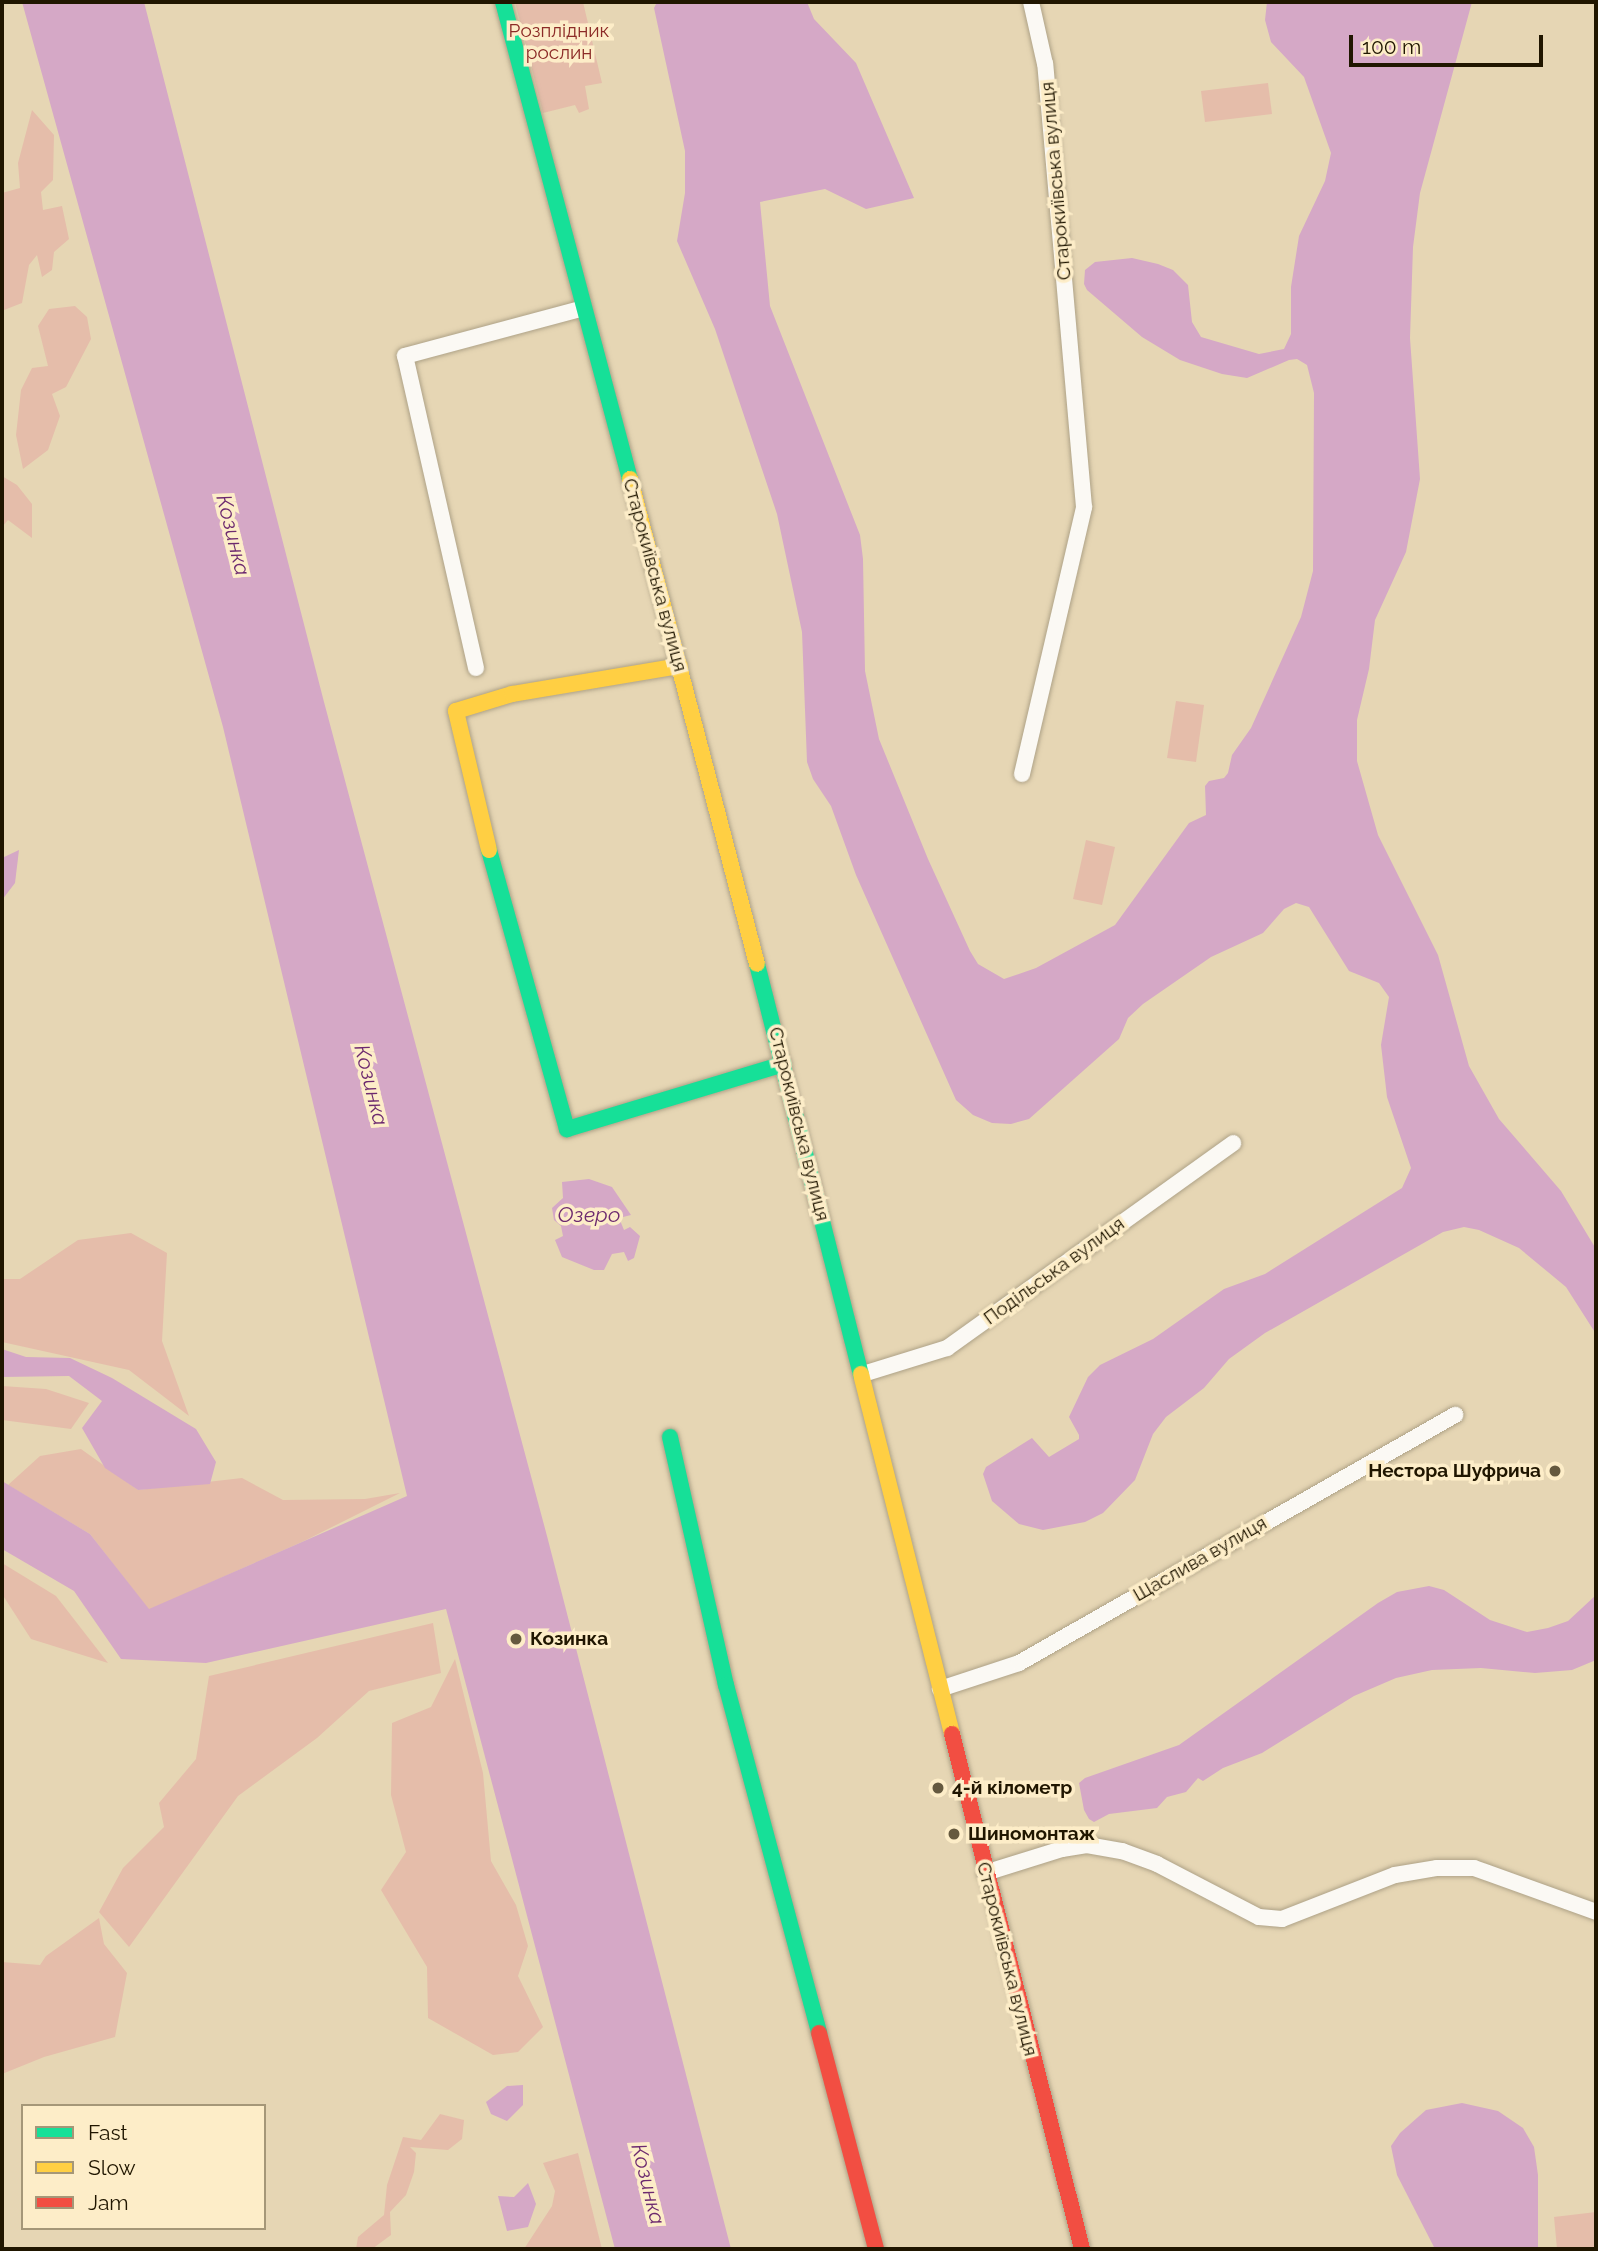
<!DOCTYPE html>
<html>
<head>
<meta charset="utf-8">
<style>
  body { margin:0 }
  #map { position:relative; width:1598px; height:2251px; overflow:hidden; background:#e6d6b4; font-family:Raleway,sans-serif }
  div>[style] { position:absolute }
  .green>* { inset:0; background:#e5bdaa }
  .water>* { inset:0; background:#d5a8c6 }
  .roads { filter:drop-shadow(0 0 2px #aea287) drop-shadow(0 0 2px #aea287) }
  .street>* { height:16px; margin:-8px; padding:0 8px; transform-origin:8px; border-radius:8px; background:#fbf9f4 }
  .fast>* { height:16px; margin:-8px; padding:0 8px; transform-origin:8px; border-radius:8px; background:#16e098 }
  .slow>* { height:16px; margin:-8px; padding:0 8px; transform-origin:8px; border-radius:8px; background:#ffcf43 }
  .jam>* { height:16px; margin:-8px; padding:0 8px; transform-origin:8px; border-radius:8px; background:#f24e42 }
  .dots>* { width:19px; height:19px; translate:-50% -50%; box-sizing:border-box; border:4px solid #fdedc8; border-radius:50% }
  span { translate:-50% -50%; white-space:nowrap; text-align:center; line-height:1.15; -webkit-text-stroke:7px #fdedc8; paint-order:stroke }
  .park-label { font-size:19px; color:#8c2b27 }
  .street-label { font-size:19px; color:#201600 }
  .poi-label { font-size:19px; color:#201600; font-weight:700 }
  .right { translate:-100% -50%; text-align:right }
  .left { translate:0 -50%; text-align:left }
  .water-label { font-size:21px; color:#6d2a6f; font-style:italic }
  .frame { position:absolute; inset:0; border:4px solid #201600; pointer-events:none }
  .legend { position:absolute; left:21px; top:2104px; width:245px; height:126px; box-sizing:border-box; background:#fdedc8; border:2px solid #a59778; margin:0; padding:9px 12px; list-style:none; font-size:21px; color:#201600 }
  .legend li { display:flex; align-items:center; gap:14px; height:35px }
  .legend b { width:35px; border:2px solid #a59778 }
  .scale { position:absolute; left:1349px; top:35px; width:194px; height:32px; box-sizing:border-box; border:4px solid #201600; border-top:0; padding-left:9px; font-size:21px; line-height:24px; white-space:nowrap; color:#201600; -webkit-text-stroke:5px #fdedc8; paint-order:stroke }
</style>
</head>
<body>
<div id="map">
  <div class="green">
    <div style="clip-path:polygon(515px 2px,583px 2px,602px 83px,585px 86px,589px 109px,579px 113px,575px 105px,543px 113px)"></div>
    <div style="clip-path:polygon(1268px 83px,1272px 114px,1205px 122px,1201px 91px)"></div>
    <div style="clip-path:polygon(32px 110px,54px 135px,53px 180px,41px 192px,43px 210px,62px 206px,69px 239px,54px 252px,52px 270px,42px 277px,37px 255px,29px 265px,22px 303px,4px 310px,2px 193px,20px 188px,18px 163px)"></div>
    <div style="clip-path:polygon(75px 306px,87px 317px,91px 339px,66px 387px,52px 394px,60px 416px,48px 450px,23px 469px,16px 435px,21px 390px,32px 368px,48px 366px,38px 326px,49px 309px)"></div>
    <div style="clip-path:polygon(2px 476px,17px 485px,32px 504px,32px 538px,8px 520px,2px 527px)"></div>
    <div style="clip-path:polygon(1176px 701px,1204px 705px,1196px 762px,1167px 758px)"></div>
    <div style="clip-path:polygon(1086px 840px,1115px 847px,1102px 905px,1073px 899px)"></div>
    <div style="clip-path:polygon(131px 1233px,167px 1253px,162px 1341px,189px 1416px,129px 1370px,2px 1342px,2px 1279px,20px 1279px,78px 1240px)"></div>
    <div style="clip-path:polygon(2px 1386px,46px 1389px,89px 1403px,71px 1429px,2px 1420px)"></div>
    <div style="clip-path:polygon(81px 1449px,138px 1490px,242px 1478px,283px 1500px,365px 1499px,400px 1493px,304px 1541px,149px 1610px,90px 1534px,8px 1485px,40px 1456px)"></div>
    <div style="clip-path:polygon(2px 1563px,56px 1596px,108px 1663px,31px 1639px,2px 1594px)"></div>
    <div style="clip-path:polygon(433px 1623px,441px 1673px,369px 1691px,317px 1738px,238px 1796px,129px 1947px,99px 1912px,123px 1868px,164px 1827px,159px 1803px,196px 1759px,209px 1676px)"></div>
    <div style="clip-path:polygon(455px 1659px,483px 1773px,491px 1861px,516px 1905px,528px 1946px,518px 1976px,543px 2027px,518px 2052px,493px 2055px,428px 2018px,427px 1967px,381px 1890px,406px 1852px,391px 1795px,392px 1723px,431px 1707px)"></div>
    <div style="clip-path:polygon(99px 1918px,104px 1944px,127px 1973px,115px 2037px,44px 2057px,2px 2074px,2px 1962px,40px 1965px,46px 1956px)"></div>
    <div style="clip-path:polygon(440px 2114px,464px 2120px,462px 2139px,448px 2150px,410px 2147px,416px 2153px,414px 2172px,406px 2195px,390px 2212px,391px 2235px,372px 2249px,356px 2249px,358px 2237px,384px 2215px,387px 2185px,403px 2137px,421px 2140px)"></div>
    <div style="clip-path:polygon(578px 2153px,602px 2249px,524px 2249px,552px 2206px,555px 2191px,543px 2163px)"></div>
    <div style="clip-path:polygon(1596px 2212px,1596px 2249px,1557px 2249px,1554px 2217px)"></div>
  </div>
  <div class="water">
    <div style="clip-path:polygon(22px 2px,144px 2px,324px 702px,547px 1536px,731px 2249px,615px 2249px,446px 1609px,206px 1663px,121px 1659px,74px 1591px,2px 1549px,2px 1481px,90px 1534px,149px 1609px,407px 1496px,223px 727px)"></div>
    <div style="clip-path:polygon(657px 2px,807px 2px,814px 19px,856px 63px,914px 198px,866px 209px,825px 189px,760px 202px,770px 306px,860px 535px,863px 559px,865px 671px,879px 739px,928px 859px,970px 951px,978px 964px,1004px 979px,1036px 968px,1115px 925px,1189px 823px,1206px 815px,1205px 786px,1209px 781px,1224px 778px,1228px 773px,1232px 755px,1251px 728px,1301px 617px,1313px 571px,1314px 393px,1307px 365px,1297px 359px,1289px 360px,1247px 378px,1222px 374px,1180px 360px,1142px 337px,1087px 290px,1084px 284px,1085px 270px,1095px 262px,1132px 258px,1158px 264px,1173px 270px,1188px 285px,1192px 322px,1201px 337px,1259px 354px,1284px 349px,1291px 334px,1291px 287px,1299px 236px,1325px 181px,1331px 153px,1304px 77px,1271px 42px,1265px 20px,1267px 2px,1472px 2px,1420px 193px,1413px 247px,1410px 338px,1420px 479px,1406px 552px,1375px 620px,1369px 669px,1357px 720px,1357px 761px,1378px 835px,1438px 955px,1469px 1066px,1499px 1119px,1561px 1191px,1596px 1249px,1596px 1334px,1566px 1287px,1519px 1248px,1479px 1230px,1464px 1227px,1443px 1232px,1265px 1333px,1229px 1359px,1204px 1388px,1166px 1417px,1153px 1434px,1135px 1480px,1103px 1513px,1085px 1522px,1043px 1530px,1019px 1524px,992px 1501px,983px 1474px,986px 1467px,1032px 1438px,1049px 1457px,1079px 1439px,1079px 1435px,1069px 1417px,1088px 1377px,1100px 1365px,1153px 1339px,1224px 1289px,1265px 1274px,1402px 1188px,1411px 1168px,1387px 1097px,1381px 1045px,1389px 997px,1379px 983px,1349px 971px,1309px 907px,1296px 903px,1284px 909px,1263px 933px,1211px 957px,1143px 1004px,1128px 1018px,1119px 1039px,1029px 1119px,1011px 1124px,992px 1123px,973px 1115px,956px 1100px,856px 875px,831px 806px,813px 779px,807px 762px,802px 632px,777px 514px,715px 329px,677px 241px,685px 193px,685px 151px,654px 8px)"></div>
    <div style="clip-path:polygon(19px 850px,15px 883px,2px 900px,2px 858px)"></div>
    <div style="clip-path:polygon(589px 1179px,612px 1187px,631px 1215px,619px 1218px,624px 1230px,630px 1227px,640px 1236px,634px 1258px,628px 1261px,624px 1252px,612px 1254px,604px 1270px,594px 1270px,562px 1257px,555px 1240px,563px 1236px,561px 1226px,554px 1220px,552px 1208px,563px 1198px,562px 1182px)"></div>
    <div style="clip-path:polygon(2px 1349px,26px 1357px,70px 1358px,112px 1378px,196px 1429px,216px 1462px,210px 1484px,138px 1490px,105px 1468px,82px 1428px,102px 1401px,69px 1376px,2px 1377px)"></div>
    <div style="clip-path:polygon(1429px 1586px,1444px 1590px,1490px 1620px,1527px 1632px,1548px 1628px,1568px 1621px,1596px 1595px,1596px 1660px,1572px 1670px,1535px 1673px,1481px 1668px,1432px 1670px,1396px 1678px,1354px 1696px,1262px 1753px,1223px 1768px,1203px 1781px,1198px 1778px,1186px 1792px,1167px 1797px,1157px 1808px,1109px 1814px,1094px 1822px,1089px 1819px,1084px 1810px,1079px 1783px,1085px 1778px,1179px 1745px,1378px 1603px,1397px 1592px)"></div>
    <div style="clip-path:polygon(523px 2085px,523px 2105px,507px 2121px,491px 2114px,486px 2102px,507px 2086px)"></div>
    <div style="clip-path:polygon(1462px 2103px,1498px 2111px,1523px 2128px,1534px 2147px,1538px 2175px,1538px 2249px,1435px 2249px,1397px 2175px,1391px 2146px,1400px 2133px,1426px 2110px)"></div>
    <div style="clip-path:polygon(528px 2183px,536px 2204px,528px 2227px,507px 2231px,498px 2196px,514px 2197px)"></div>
  </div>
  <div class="roads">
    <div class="street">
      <div style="left:476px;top:668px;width:320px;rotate:-102.8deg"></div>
      <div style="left:405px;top:356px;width:185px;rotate:-15deg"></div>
      <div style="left:1022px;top:774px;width:274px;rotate:-76.9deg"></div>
      <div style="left:1084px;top:507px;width:445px;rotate:-95deg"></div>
      <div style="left:1045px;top:64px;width:64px;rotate:-102.7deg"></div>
      <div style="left:863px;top:1374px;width:88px;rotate:-17.2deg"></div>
      <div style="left:947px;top:1348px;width:352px;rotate:-35.6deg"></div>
      <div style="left:940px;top:1689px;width:83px;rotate:-18.2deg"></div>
      <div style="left:1019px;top:1663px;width:502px;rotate:-29.63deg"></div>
      <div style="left:985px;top:1873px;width:81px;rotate:-17.3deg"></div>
      <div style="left:1062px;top:1849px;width:25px;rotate:-9deg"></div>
      <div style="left:1087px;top:1845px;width:36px;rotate:10deg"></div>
      <div style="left:1122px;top:1851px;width:37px;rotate:20deg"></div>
      <div style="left:1157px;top:1864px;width:115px;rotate:27.5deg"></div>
      <div style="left:1259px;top:1917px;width:23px;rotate:5deg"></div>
      <div style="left:1282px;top:1919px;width:121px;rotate:-21.3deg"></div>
      <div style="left:1395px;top:1875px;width:43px;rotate:-9.5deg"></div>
      <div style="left:1437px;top:1868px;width:37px"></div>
      <div style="left:1474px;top:1868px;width:130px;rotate:19.8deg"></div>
    </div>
    <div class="fast">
      <div style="left:503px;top:2px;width:494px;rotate:75.1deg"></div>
      <div style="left:489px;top:850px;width:290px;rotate:74.4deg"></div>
      <div style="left:567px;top:1129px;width:226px;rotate:-16.7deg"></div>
      <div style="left:757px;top:964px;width:423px;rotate:75.8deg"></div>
      <div style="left:670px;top:1437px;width:254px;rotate:77.3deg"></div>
      <div style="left:726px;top:1685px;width:360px;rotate:75deg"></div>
    </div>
    <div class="slow">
      <div style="left:630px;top:479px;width:501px;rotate:75.33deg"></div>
      <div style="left:489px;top:850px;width:143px;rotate:-103.4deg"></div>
      <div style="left:456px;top:711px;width:59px;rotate:-16.9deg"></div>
      <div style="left:512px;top:694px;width:170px;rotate:-9.5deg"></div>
      <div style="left:861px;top:1374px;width:371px;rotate:75.8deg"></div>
    </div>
    <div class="jam">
      <div style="left:952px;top:1734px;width:531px;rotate:75.83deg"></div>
      <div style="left:819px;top:2033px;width:223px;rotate:75.2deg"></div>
    </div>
  </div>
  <div class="dots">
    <div style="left:1555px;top:1471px;background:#65593f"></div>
    <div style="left:516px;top:1639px;background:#65593f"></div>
    <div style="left:938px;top:1788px;background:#65593f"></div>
    <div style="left:954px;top:1834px;background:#65593f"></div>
  </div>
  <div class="park-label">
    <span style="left:559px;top:42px">Розплідник<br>рослин</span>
  </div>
  <div class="street-label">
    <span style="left:1056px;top:181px;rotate:-95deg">Старокиївська вулиця</span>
    <span style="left:655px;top:575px;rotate:75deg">Старокиївська вулиця</span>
    <span style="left:799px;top:1124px;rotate:76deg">Старокиївська вулиця</span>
    <span style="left:1054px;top:1271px;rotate:-36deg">Подільська вулиця</span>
    <span style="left:1200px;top:1559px;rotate:-30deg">Щаслива вулиця</span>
    <span style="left:1007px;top:1959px;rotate:76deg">Старокиївська вулиця</span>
  </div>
  <div class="poi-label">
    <span class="right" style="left:1541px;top:1471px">Нестора Шуфрича</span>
    <span class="left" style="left:530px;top:1639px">Козинка</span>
    <span class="left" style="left:952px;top:1788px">4-й кілометр</span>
    <span class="left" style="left:968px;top:1834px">Шиномонтаж</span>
  </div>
  <div class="water-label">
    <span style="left:233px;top:535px;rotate:76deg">Козинка</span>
    <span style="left:371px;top:1085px;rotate:76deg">Козинка</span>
    <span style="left:589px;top:1215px">Озеро</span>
    <span style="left:648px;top:2184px;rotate:76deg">Козинка</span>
  </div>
  <div class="frame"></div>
  <ul class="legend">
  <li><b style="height:9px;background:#16e098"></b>Fast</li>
  <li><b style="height:9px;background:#ffcf43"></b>Slow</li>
  <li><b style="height:9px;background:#f24e42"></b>Jam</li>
  </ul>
  <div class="scale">100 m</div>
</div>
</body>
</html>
